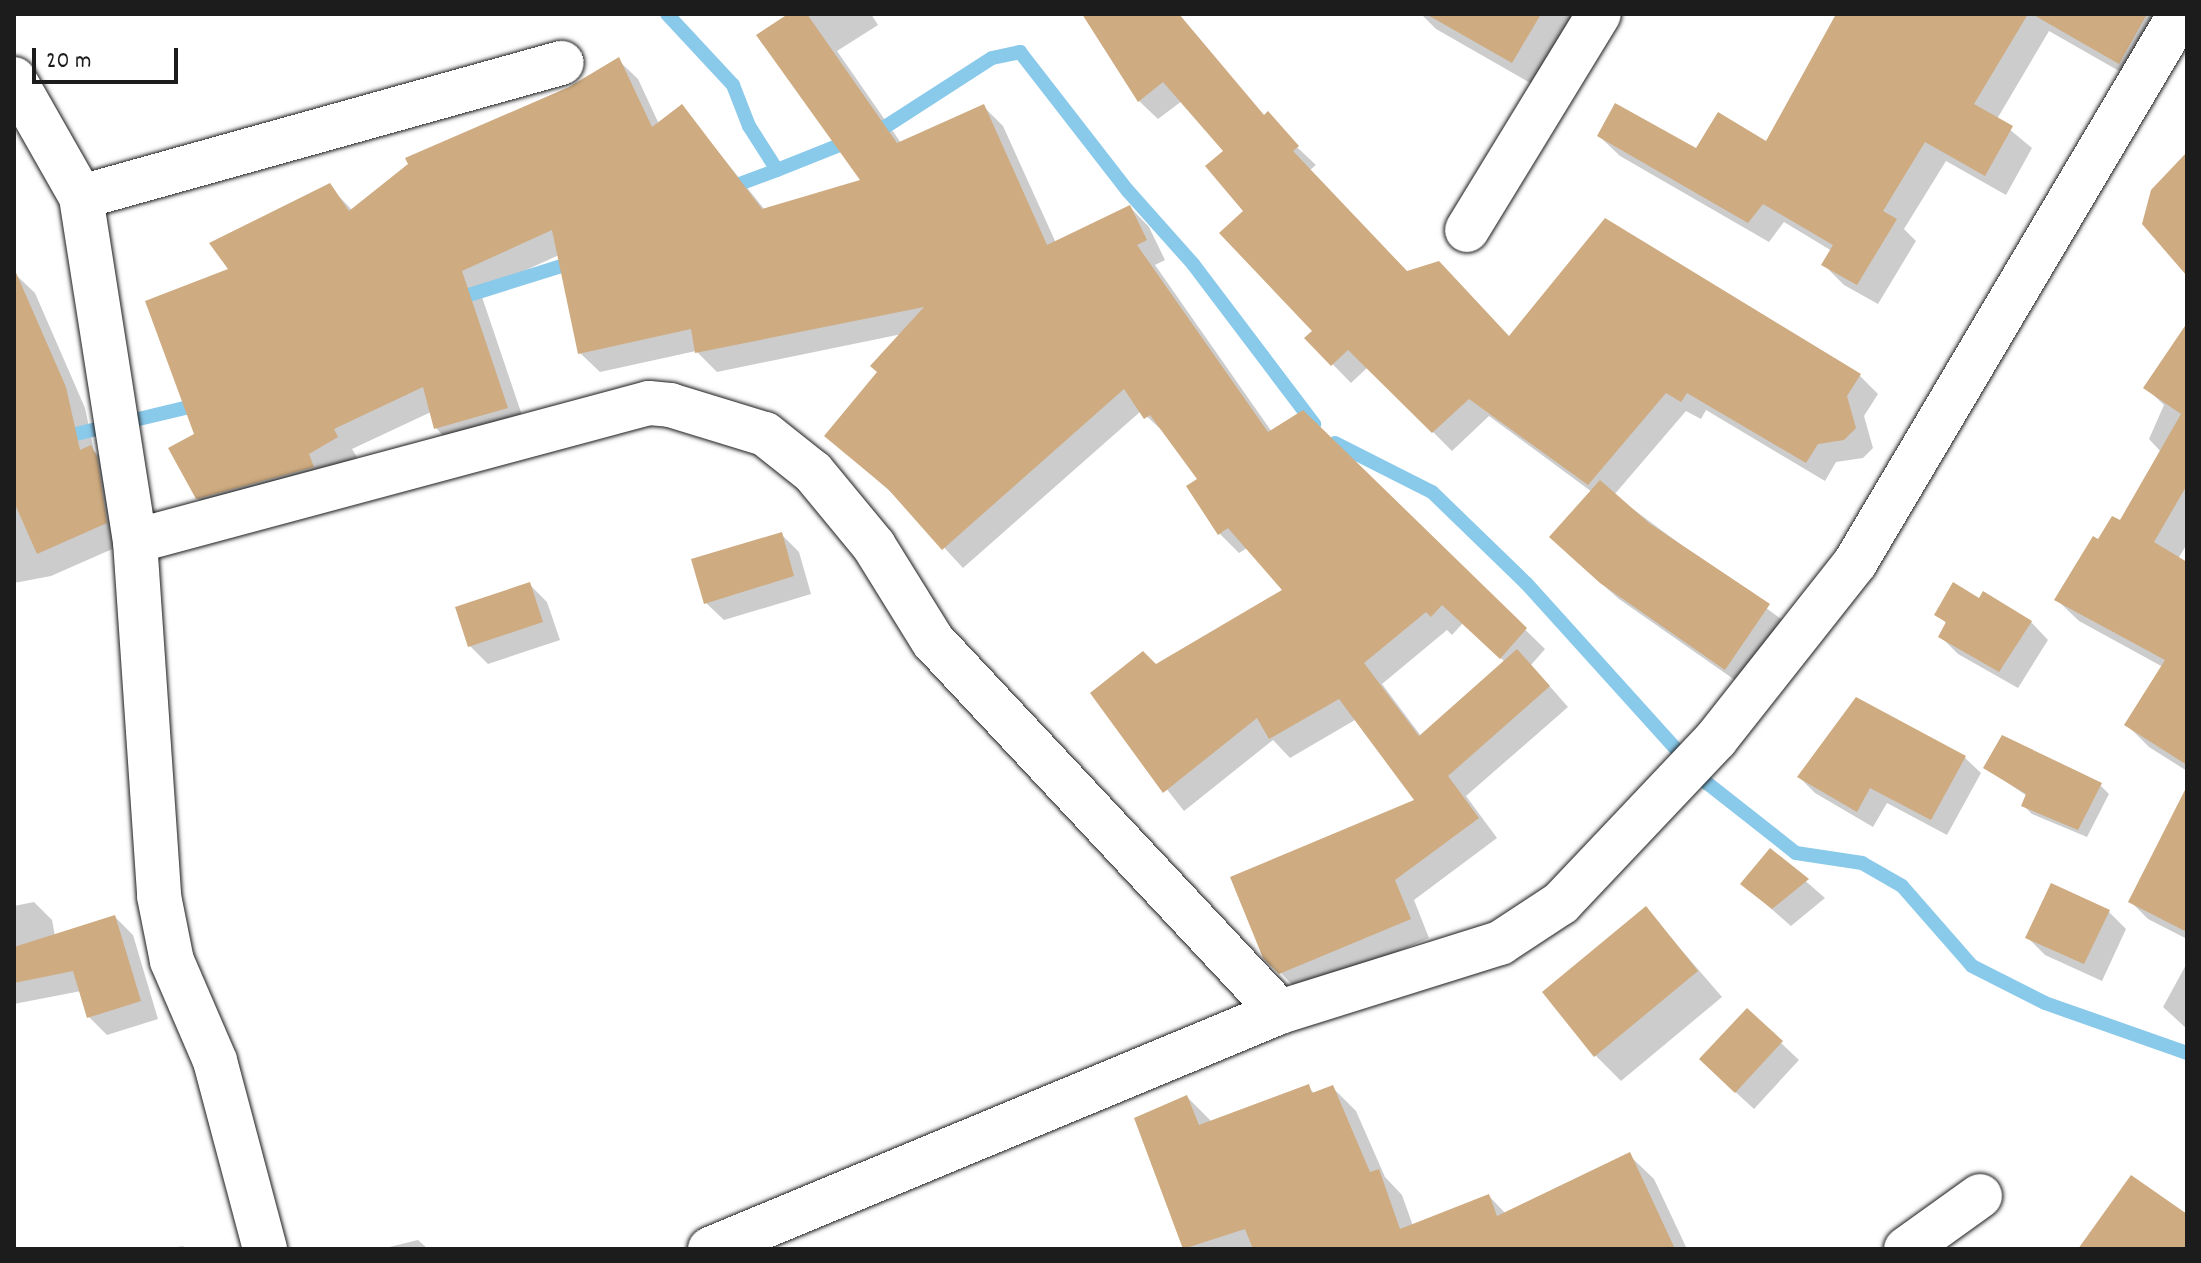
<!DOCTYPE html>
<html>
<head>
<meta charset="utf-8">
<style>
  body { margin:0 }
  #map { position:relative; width:2201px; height:1263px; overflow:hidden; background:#fff; font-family:Dekko,sans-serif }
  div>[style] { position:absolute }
  .shadow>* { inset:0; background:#0003 }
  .stream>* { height:14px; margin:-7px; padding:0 7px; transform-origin:7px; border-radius:7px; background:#89c9ea }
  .building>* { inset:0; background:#ceab80 }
  .roads { filter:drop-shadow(0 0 2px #1c1c1c) drop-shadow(0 0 2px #1c1c1c) }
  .street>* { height:44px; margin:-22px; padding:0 22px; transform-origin:22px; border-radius:22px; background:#fff }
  span { translate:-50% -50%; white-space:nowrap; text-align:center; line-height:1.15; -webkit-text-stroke:6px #fff; paint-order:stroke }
  .frame { position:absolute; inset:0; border:16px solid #1c1c1c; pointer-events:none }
  .scale { position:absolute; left:32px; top:48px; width:146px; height:36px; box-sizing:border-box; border:4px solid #1c1c1c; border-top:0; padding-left:10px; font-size:24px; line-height:28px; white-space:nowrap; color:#1c1c1c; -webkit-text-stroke:6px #fff; paint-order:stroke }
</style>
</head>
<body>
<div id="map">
  <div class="shadow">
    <div style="clip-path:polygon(evenodd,787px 14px,871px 14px,878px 25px,837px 51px,901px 143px,983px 106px,1003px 126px,1056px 243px,1130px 207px,1149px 227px,1165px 260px,1155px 265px,1272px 432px,1303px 412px,1545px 649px,1531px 665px,1568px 707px,1466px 796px,1497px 838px,1414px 900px,1429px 938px,1300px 993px,1281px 973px,1417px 801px,1355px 720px,1290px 758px,1273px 740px,1184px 811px,1092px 694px,1156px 666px,1285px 591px,1247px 548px,1239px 553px,1219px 533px,1200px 479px,1168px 436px,1141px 411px,963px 568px,901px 501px,827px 436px,879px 372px,902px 334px,717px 372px,696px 351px,600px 372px,580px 353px,559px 255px,480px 291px,526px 427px,455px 448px,436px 428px,431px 412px,352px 449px,357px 457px,328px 474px,217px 517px,197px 498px,196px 435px,231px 270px,329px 186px,353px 211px,618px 60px,638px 79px,659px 124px,682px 107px,765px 210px,863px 181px,787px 14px,1463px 623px,1505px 662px,1421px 736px,1382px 684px,1447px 630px,1452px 635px,1463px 623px)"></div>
    <div style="clip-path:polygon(1084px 14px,1176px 14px,1265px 117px,1316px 165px,1310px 170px,1408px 273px,1510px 339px,1860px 376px,1878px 394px,1864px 416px,1873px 448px,1863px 458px,1836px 462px,1825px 481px,1706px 410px,1701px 419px,1686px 411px,1614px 495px,1785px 622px,1742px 685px,1619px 599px,1568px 554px,1592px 492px,1489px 416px,1452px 451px,1368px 367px,1351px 383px,1307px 338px,1314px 331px,1246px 211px,1226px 151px,1182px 101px,1158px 119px,1139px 101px)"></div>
    <div style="clip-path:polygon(1421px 14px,1582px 14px,1539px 88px,1436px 29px)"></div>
    <div style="clip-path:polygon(1839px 14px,2179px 14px,2140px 83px,2049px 31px,1997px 119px,2032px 148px,2006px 195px,1946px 161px,1904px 229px,1916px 241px,1878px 304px,1844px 285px,1823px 264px,1832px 251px,1784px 222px,1769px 242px,1620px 156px,1599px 136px,1697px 151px,1767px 144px)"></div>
    <div style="clip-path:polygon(14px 273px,35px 293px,85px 408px,94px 451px,110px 467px,126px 543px,51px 576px,14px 583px)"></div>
    <div style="clip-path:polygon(2187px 326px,2187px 544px,2175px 564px,2187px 608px,2187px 771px,2149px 747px,2127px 725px,2163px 667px,2079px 621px,2057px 600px,2099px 542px,2120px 523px,2161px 452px,2149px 439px,2164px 405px,2146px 388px)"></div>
    <div style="clip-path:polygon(781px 534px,799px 552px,811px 594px,724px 620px,706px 603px)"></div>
    <div style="clip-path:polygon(529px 584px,547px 602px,560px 640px,488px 664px,470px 646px)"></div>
    <div style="clip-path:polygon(1980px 600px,2031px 622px,2048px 640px,2018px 688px,1958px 654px,1940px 636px,1947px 624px,1937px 614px)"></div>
    <div style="clip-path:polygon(1964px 757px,1981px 773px,1947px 835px,1887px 803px,1873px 827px,1815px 793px,1799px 777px)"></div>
    <div style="clip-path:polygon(1986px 768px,2100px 785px,2109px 794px,2087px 837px,2032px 814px,2023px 805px,2027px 796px)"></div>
    <div style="clip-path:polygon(2187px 826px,2187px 939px,2148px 919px,2131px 902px)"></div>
    <div style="clip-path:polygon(1770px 850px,1825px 898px,1791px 926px,1743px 884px)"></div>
    <div style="clip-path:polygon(34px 902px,52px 920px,55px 936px,115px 917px,133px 935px,158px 1019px,107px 1035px,89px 1017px,81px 991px,14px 1004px,14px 906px)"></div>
    <div style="clip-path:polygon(1646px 909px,1722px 997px,1621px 1081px,1595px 1055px)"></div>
    <div style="clip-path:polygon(2108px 911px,2126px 929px,2102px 981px,2045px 955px,2028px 938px)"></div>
    <div style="clip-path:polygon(2187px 963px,2187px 1029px,2163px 1007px)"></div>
    <div style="clip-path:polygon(1781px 1043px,1799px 1060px,1754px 1109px,1719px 1077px)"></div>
    <div style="clip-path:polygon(1308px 1087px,1315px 1094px,1332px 1087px,1356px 1111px,1385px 1177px,1402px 1195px,1413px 1226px,1489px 1196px,1506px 1214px,1629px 1155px,1654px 1179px,1687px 1249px,1185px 1249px,1136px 1119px,1187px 1097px,1212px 1122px)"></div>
    <div style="clip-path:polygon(418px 1240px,428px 1249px,381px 1249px)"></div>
    <div style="clip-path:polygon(183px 1246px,186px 1249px,165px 1249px)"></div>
  </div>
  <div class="stream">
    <div style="left:667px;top:14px;width:97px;rotate:47.1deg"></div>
    <div style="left:733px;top:85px;width:44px;rotate:68.7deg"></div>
    <div style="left:749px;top:126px;width:52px;rotate:57.5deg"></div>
    <div style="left:777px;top:170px;width:116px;rotate:-21.7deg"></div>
    <div style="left:885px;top:127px;width:127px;rotate:-32.8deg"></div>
    <div style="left:992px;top:58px;width:29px;rotate:-12deg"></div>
    <div style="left:1020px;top:52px;width:176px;rotate:52.2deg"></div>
    <div style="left:1128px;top:191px;width:98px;rotate:48.3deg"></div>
    <div style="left:1193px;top:264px;width:201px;rotate:52.9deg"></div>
    <div style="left:726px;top:189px;width:54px;rotate:-20.4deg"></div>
    <div style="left:453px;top:300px;width:127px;rotate:-17.4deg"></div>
    <div style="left:59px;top:438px;width:147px;rotate:-13.4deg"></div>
    <div style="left:1335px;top:443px;width:109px;rotate:26.8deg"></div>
    <div style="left:1432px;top:492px;width:131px;rotate:44.1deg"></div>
    <div style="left:1526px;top:583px;width:270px;rotate:47.9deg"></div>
    <div style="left:1707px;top:783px;width:113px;rotate:38.2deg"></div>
    <div style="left:1796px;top:853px;width:67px;rotate:8.6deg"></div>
    <div style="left:1862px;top:863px;width:46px;rotate:29.9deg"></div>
    <div style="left:1902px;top:886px;width:106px;rotate:48.8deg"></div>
    <div style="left:1972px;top:966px;width:82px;rotate:26.9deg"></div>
    <div style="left:2045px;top:1003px;width:151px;rotate:19.4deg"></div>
  </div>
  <div class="building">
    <div style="clip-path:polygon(788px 14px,807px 14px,897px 143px,984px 104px,1047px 245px,1130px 205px,1147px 240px,1137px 245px,1268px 432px,1303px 410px,1527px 628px,1500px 659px,1442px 605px,1431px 617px,1426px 612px,1364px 663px,1419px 736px,1517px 649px,1550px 686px,1448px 776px,1479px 818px,1395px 880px,1411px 919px,1279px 974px,1263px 958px,1230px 877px,1414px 800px,1339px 699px,1269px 739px,1257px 718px,1163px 793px,1090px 693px,1143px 651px,1156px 664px,1282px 590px,1228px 528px,1218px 535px,1186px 486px,1197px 479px,1150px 415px,1144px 419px,1124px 389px,942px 550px,888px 489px,824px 436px,877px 372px,870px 366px,924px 307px,695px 353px,691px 329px,578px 354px,552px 230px,462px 271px,508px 408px,434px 429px,423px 387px,334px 429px,338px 437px,309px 454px,314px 467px,196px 499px,168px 448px,194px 434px,145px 301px,228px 269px,209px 243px,330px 183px,349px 211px,408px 164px,405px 158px,569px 87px,619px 57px,652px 127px,682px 104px,762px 209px,860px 180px,756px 35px)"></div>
    <div style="clip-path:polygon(1082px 14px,1179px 14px,1264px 115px,1268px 111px,1299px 146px,1293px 151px,1407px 271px,1439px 261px,1509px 336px,1605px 218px,1861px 374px,1847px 396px,1856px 428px,1844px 440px,1818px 444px,1806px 463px,1687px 393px,1681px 402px,1666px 393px,1588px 485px,1469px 399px,1432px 433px,1348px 350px,1331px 366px,1304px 338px,1312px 331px,1219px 233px,1243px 211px,1205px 166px,1223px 151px,1163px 82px,1138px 102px)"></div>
    <div style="clip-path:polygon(1426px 14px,1541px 14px,1512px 63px)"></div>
    <div style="clip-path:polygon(1836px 14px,2028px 14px,1974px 104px,2013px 126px,1985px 176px,1925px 142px,1883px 211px,1897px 219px,1857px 285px,1821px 265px,1833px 245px,1763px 204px,1748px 223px,1597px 136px,1615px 103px,1696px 148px,1718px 112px,1766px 141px)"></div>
    <div style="clip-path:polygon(2032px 14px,2147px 14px,2119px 64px)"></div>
    <div style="clip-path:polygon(2187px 152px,2187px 276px,2142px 224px,2151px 190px)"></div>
    <div style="clip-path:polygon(14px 268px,66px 387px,80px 450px,91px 445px,97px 457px,107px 523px,37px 554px,14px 502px)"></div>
    <div style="clip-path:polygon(2187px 323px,2187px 485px,2154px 542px,2187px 562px,2187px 765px,2124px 725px,2165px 660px,2054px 600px,2093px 536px,2098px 539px,2112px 516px,2120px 520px,2181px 414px,2143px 388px)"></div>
    <div style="clip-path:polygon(1600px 480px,1649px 523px,1770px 604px,1725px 670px,1600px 583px,1549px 537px)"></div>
    <div style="clip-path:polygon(782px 532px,794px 576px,704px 604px,691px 559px)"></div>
    <div style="clip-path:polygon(530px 582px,543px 622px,468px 647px,455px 607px)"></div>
    <div style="clip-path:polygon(1953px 582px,1979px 598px,1983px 591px,2032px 621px,1999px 672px,1938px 637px,1946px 622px,1934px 615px)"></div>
    <div style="clip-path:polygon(1856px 697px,1966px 756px,1931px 820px,1870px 788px,1857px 812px,1797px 777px)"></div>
    <div style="clip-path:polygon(2002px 735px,2102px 783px,2078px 830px,2021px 806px,2026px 794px,1983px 768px)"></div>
    <div style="clip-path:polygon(2187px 786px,2187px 932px,2128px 902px)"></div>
    <div style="clip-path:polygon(1770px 848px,1809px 879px,1772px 909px,1740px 884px)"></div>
    <div style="clip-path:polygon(2051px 883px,2110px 910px,2084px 964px,2025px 938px)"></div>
    <div style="clip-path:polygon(1646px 906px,1698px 971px,1594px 1057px,1542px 992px)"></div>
    <div style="clip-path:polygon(115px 915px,141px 1001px,87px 1018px,73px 971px,14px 983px,14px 947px)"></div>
    <div style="clip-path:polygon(1747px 1008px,1783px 1041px,1735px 1093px,1699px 1059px)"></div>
    <div style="clip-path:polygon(1309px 1084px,1312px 1093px,1333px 1085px,1370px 1172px,1379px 1169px,1400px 1229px,1489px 1194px,1497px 1216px,1630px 1152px,1675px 1249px,1253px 1249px,1245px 1229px,1183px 1249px,1134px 1118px,1187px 1095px,1199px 1125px)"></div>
    <div style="clip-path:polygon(2131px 1175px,2187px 1214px,2187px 1249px,2078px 1249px)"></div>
  </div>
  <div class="roads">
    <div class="street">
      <div style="left:14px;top:79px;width:136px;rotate:60.4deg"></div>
      <div style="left:81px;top:197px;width:348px;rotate:81.1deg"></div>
      <div style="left:135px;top:541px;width:356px;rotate:86.1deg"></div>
      <div style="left:159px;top:896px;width:66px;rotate:78.7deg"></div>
      <div style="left:172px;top:961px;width:109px;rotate:66.7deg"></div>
      <div style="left:215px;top:1061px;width:195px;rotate:75.1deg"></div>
      <div style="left:81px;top:197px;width:499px;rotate:-15.6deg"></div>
      <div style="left:1467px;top:230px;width:253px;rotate:-58.6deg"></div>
      <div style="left:135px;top:541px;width:532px;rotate:-15.03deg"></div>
      <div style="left:649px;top:403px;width:21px;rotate:5deg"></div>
      <div style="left:670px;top:405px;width:99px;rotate:17deg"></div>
      <div style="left:765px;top:434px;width:61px;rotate:38.4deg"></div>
      <div style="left:813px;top:472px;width:96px;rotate:50.5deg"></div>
      <div style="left:874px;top:546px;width:112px;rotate:58.2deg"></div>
      <div style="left:933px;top:641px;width:508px;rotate:46.91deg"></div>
      <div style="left:710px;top:1249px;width:617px;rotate:-22.58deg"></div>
      <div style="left:1280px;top:1012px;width:231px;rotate:-17.4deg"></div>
      <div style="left:1500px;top:943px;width:73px;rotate:-33.3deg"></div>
      <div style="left:1561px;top:903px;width:226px;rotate:-46.6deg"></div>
      <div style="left:1716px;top:739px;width:224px;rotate:-51.7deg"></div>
      <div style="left:1855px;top:563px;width:638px;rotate:-59.38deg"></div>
      <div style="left:1906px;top:1249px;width:91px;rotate:-35.6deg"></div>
    </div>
  </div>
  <div class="frame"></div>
  <div class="scale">20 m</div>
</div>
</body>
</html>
